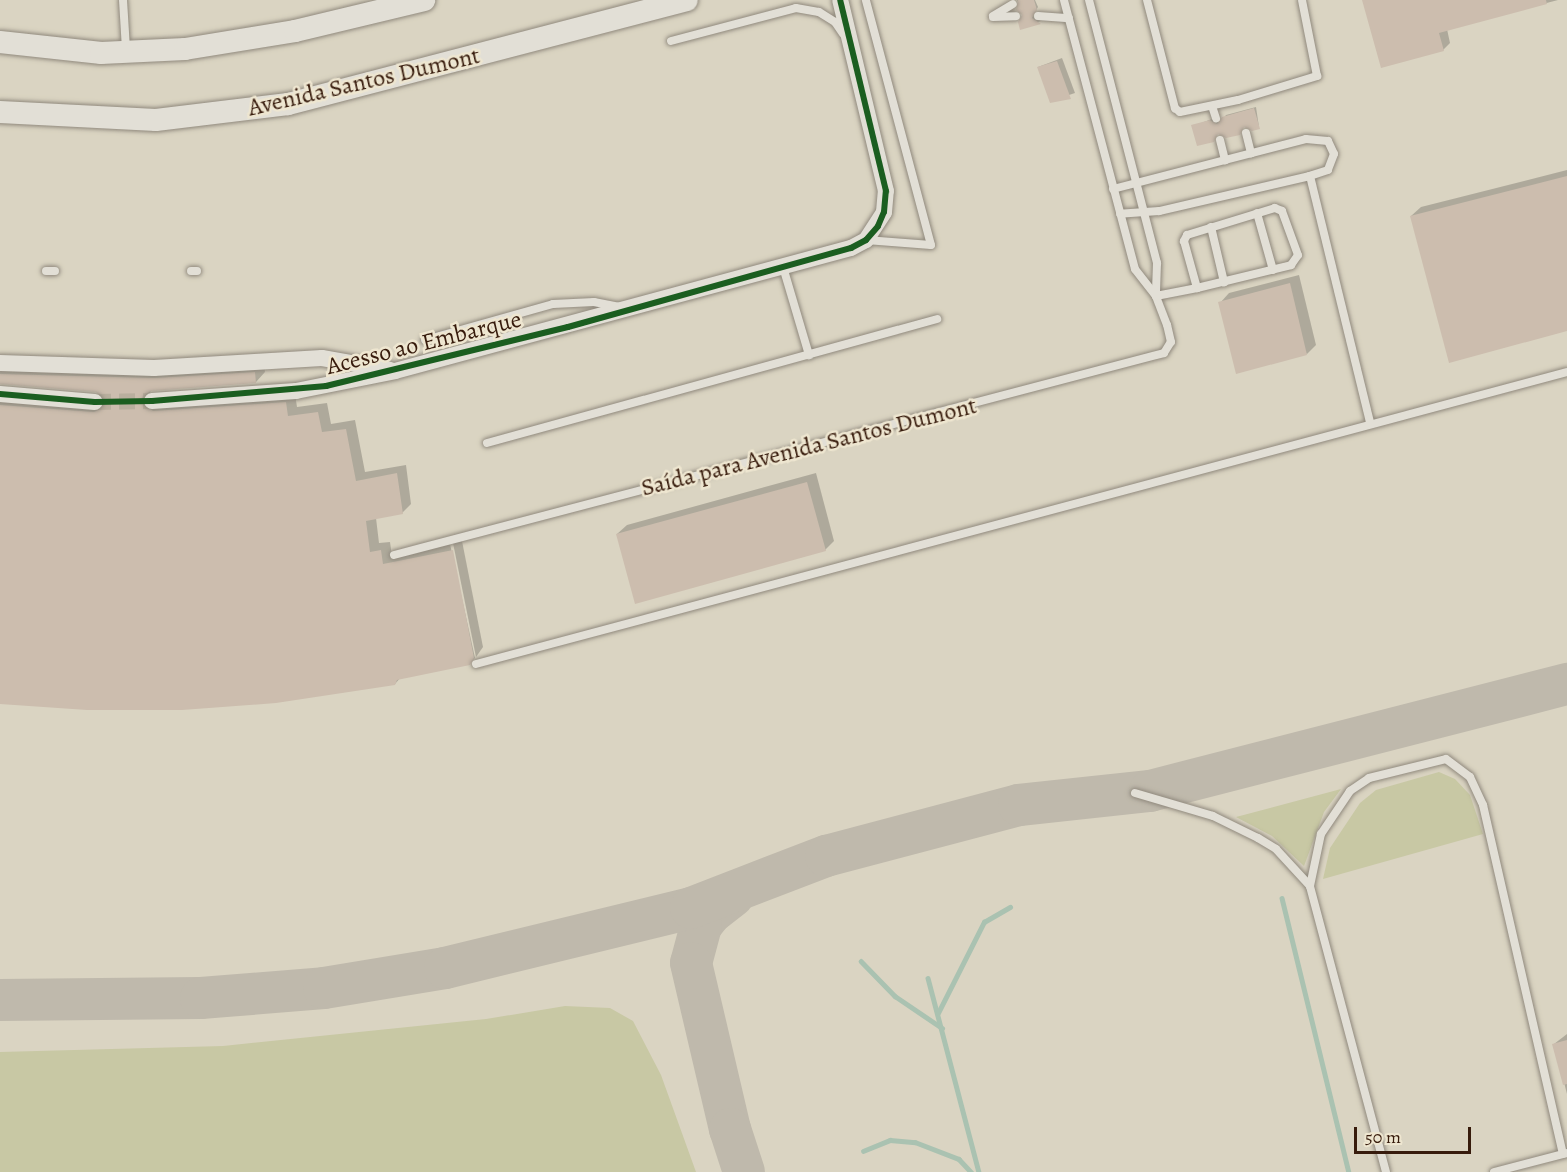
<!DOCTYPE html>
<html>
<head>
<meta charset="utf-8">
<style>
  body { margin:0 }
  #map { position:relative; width:1567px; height:1172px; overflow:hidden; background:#dad4c2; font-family:Alegreya,serif }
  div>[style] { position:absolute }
  .green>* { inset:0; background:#c8c8a4 }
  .shadow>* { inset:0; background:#0003 }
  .stream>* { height:4.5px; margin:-2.25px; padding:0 2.25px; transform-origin:2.25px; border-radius:2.25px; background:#aac2b1 }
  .taxiway>* { height:42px; margin:-21px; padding:0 21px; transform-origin:21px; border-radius:21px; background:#bfb9ac }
  .building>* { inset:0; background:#ccbdae }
  .street-tunnel>* { height:16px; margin-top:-8px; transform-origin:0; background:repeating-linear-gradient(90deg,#b9af9e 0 16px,transparent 0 24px) }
  .roads { filter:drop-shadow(0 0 2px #90897d) drop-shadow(0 0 2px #90897d) }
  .lane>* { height:8px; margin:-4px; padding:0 4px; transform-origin:4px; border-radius:4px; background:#e2dfd6 }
  .street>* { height:16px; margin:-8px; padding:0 8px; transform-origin:8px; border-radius:8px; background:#e2dfd6 }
  .secondary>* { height:22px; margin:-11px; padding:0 11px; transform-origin:11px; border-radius:11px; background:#e2dfd6 }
  .cycleway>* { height:6px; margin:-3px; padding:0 3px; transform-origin:3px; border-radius:3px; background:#1b5e20 }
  span { translate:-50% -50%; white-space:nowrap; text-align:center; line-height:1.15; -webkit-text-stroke:5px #eee6d0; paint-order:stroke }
  .street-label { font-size:24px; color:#371b0c }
  .scale { position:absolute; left:1354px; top:1127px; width:117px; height:27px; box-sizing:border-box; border:3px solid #371b0c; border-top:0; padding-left:8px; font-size:18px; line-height:21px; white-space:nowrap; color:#371b0c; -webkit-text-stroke:4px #eee6d0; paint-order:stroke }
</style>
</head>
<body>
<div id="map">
  <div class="green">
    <div style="clip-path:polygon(1439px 772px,1455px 779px,1470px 795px,1483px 834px,1323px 879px,1330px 848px,1360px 803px,1376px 790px)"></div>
    <div style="clip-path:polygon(1341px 789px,1324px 812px,1304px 866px,1272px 836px,1236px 817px)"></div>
    <div style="clip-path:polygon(565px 1006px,610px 1008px,633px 1021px,661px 1075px,696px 1172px,0 1172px,0 1052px,223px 1046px,486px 1019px)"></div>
  </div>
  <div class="shadow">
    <div style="clip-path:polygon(1017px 0,1035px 0,1038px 7px,1033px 16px,1041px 21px,1021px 28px,1024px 15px)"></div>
    <div style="clip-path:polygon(1364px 0,1558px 0,1447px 29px,1450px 43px,1443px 50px)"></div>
    <div style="clip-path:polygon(1062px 58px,1075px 93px,1051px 101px,1038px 67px)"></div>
    <div style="clip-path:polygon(1256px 107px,1259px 127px,1193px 126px,1212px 119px,1220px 123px,1226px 115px)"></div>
    <div style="clip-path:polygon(1567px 170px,1567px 330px,1411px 216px,1421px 207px)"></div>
    <div style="clip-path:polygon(1299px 275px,1316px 345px,1307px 354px,1220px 303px,1229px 293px)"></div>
    <div style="clip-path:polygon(0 361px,264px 364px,265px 372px,256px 382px,151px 389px,150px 393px,162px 403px,295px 394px,297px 407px,327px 403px,331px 424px,355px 420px,365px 472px,406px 465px,411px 504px,402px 513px,376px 518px,379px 543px,390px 542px,392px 556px,450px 544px,475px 658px,469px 664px,401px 677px,395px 684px,0 702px,0 389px,9px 396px,108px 402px,97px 390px,0 382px)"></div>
    <div style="clip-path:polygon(816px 473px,834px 541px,825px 550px,617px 534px,627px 525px)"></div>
    <div style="clip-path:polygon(462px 541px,483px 647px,476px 657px,453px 543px)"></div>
    <div style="clip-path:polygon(1567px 1034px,1567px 1094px,1554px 1044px)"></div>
  </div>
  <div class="stream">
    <div style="left:1282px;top:898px;width:282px;rotate:76.3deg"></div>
    <div style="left:861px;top:961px;width:49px;rotate:45.8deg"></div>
    <div style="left:895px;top:996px;width:57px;rotate:34.2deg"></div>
    <div style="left:928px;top:978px;width:201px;rotate:75.3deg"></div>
    <div style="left:938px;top:1013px;width:102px;rotate:-63.2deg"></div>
    <div style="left:984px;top:922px;width:30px;rotate:-30deg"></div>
    <div style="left:863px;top:1151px;width:29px;rotate:-22deg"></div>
    <div style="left:890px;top:1140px;width:25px;rotate:5deg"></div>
    <div style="left:915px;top:1142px;width:47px;rotate:21.1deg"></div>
    <div style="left:959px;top:1159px;width:18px;rotate:47deg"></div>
  </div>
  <div class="taxiway">
    <div style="left:733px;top:896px;width:28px;rotate:142deg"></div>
    <div style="left:711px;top:913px;width:16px;rotate:128deg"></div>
    <div style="left:701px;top:926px;width:38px;rotate:105deg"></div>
    <div style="left:691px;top:963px;width:171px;rotate:76.8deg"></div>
    <div style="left:730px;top:1129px;width:45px;rotate:72deg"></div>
    <div style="left:0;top:1000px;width:201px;rotate:-0.6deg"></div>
    <div style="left:201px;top:998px;width:123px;rotate:-4.6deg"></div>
    <div style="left:324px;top:988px;width:123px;rotate:-9.4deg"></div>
    <div style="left:445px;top:968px;width:253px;rotate:-13.7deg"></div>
    <div style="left:691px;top:908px;width:145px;rotate:-21.1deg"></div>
    <div style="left:826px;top:856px;width:200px;rotate:-14.8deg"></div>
    <div style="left:1019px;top:805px;width:132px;rotate:-6.1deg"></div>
    <div style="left:1150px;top:791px;width:431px;rotate:-14.4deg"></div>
  </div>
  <div class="building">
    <div style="clip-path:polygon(1018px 0,1034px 0,1037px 10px,1032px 18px,1041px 24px,1020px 30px,1018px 22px,1022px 15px,1016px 10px)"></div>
    <div style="clip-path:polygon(1362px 0,1546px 0,1547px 4px,1439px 33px,1444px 51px,1381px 68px)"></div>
    <div style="clip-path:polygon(1057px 61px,1071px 99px,1050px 103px,1037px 67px)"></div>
    <div style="clip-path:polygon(1254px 108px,1260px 129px,1252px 131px,1244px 127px,1240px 135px,1226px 138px,1218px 134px,1214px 142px,1197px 146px,1191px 125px,1210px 120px,1217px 124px,1222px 117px)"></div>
    <div style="clip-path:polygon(1567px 176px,1567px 331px,1449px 363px,1410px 216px)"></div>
    <div style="clip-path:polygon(1290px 283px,1307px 355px,1236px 374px,1218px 302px)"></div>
    <div style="clip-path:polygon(255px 372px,256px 383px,151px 391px,143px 396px,142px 402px,153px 411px,286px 402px,288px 416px,318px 412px,322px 432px,346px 429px,356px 481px,397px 473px,403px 514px,366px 521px,370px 552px,381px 550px,383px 564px,453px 550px,474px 658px,470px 665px,397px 680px,395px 685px,276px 703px,182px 710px,87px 710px,0 704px,0 405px,94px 412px,103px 408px,105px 402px,96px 392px,0 384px,0 374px,154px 378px)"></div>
    <div style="clip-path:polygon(807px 482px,826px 551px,635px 604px,616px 534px)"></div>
    <div style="clip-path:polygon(1567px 1040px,1567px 1084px,1563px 1085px,1552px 1044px)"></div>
  </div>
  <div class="street-tunnel">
    <div style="left:95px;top:402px;width:57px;rotate:-1deg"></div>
  </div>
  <div class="roads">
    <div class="lane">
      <div style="left:123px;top:0;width:49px;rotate:86.5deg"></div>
      <div style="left:1089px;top:0;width:272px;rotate:75.5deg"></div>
      <div style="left:1157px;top:263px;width:33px;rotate:92deg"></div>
      <div style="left:1147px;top:0;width:112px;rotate:75.5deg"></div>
      <div style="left:1175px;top:108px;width:6px;rotate:39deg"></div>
      <div style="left:1180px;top:112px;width:59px;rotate:-11.7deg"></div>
      <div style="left:1238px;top:100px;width:83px;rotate:-16.9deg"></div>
      <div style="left:1317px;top:76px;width:77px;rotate:-101.2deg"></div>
      <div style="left:993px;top:16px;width:23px;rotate:-31deg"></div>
      <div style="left:1038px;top:16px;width:31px;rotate:4deg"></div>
      <div style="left:993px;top:17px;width:23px;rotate:-2deg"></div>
      <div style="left:671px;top:41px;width:129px;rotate:-14.8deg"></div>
      <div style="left:796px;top:8px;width:23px;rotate:10deg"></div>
      <div style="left:819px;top:12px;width:19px;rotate:32deg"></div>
      <div style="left:835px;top:22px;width:14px;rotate:56deg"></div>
      <div style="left:1212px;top:106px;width:13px;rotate:72deg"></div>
      <div style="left:1246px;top:133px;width:21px;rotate:76deg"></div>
      <div style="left:1220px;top:140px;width:21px;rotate:76deg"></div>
      <div style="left:1310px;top:176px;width:253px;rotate:76.3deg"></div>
      <div style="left:1113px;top:189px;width:199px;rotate:-14.5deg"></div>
      <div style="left:1306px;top:139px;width:22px;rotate:5deg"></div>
      <div style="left:1328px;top:141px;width:14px;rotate:65deg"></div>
      <div style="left:1334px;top:154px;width:17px;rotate:111deg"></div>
      <div style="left:1328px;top:170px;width:19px;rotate:162deg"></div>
      <div style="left:1310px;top:176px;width:155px;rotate:166.9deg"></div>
      <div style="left:1159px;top:211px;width:39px;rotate:176deg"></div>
      <div style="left:1257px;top:213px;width:59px;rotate:74.3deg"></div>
      <div style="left:1211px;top:227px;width:57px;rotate:76.7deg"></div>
      <div style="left:866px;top:240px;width:65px;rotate:4.4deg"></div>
      <div style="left:931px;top:245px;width:253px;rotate:-104.9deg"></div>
      <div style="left:783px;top:267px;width:92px;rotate:73.5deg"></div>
      <div style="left:46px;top:271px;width:9px"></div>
      <div style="left:191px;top:271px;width:6px"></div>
      <div style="left:1156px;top:296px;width:42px;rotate:-11deg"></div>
      <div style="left:1197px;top:288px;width:97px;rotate:-13.7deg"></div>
      <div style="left:1291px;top:265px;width:12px;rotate:-55deg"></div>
      <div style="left:1298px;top:255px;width:47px;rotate:-110deg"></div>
      <div style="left:1282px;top:211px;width:8px;rotate:-157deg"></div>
      <div style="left:1275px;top:208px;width:92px;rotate:162.9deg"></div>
      <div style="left:1187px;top:235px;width:7px;rotate:117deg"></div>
      <div style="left:1184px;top:241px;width:49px;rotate:74.5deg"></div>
      <div style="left:425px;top:340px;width:133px;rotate:-15.7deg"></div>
      <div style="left:553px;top:304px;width:41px;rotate:-2.8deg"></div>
      <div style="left:594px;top:302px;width:26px;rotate:11deg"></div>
      <div style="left:487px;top:443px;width:467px;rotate:-15.4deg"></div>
      <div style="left:394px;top:555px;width:796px;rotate:-14.7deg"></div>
      <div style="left:1164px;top:353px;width:13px;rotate:-58deg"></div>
      <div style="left:1171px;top:342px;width:17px;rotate:-103deg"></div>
      <div style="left:1167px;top:325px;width:31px;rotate:-111deg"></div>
      <div style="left:1156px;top:296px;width:34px;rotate:-128deg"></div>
      <div style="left:1135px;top:269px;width:278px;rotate:-104.8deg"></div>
      <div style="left:476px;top:664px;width:1129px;rotate:-14.98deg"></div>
      <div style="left:1135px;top:793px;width:81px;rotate:16.4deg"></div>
      <div style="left:1213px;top:816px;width:50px;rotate:26.1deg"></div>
      <div style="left:1258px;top:838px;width:21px;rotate:31deg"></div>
      <div style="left:1276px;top:849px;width:50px;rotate:47.4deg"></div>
      <div style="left:1386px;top:1172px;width:296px;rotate:-104.9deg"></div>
      <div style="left:1310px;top:886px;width:53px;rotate:-78.1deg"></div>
      <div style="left:1321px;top:834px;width:52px;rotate:-56deg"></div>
      <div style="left:1350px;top:791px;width:23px;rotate:-34deg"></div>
      <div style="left:1369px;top:778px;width:79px;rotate:-13.9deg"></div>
      <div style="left:1446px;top:759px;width:30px;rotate:37deg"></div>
      <div style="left:1470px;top:777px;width:31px;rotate:65deg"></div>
      <div style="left:1483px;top:805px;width:358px;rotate:77.1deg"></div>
      <div style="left:1494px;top:1172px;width:75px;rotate:-14.6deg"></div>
    </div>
    <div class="street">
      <div style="left:0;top:363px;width:154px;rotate:1.9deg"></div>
      <div style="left:154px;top:368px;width:168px;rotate:-3.4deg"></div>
      <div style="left:322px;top:358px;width:69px;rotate:10deg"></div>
      <div style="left:0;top:394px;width:95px;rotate:4.8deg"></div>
      <div style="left:152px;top:401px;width:144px;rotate:-4deg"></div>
      <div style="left:296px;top:391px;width:101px;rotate:-11.4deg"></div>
      <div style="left:395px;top:371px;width:472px;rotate:-15.1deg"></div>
      <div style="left:851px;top:248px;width:17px;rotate:-28deg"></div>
      <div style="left:866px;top:240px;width:33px;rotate:-57deg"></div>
      <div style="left:884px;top:212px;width:21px;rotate:-85deg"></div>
      <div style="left:886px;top:191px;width:196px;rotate:-103.5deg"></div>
    </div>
    <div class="secondary">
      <div style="left:0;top:42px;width:102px;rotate:6.2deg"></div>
      <div style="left:101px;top:53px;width:84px;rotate:-2.7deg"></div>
      <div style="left:185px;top:49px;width:111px;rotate:-9.3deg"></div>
      <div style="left:295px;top:31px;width:133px;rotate:-13.5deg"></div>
      <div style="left:0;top:112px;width:156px;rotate:2.9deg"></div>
      <div style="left:156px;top:120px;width:133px;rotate:-6.9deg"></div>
      <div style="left:288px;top:104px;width:412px;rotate:-14.6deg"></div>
    </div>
  </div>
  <div class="cycleway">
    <div style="left:0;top:394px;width:95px;rotate:4.8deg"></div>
    <div style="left:95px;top:402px;width:57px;rotate:-1deg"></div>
    <div style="left:152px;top:401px;width:175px;rotate:-4.9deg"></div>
    <div style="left:326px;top:386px;width:249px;rotate:-13.7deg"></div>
    <div style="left:568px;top:327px;width:294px;rotate:-15.6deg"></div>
    <div style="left:851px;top:248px;width:17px;rotate:-28deg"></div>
    <div style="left:866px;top:240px;width:18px;rotate:-49deg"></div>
    <div style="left:878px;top:226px;width:15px;rotate:-67deg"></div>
    <div style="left:884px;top:212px;width:21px;rotate:-85deg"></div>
    <div style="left:886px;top:191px;width:196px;rotate:-103.5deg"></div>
  </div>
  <div class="street-label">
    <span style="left:364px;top:82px;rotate:-13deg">Avenida Santos Dumont</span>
    <span style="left:424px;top:343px;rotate:-14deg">Acesso ao Embarque</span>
    <span style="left:809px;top:447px;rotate:-14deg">Saída para Avenida Santos Dumont</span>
  </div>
  <div class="scale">50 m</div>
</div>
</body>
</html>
